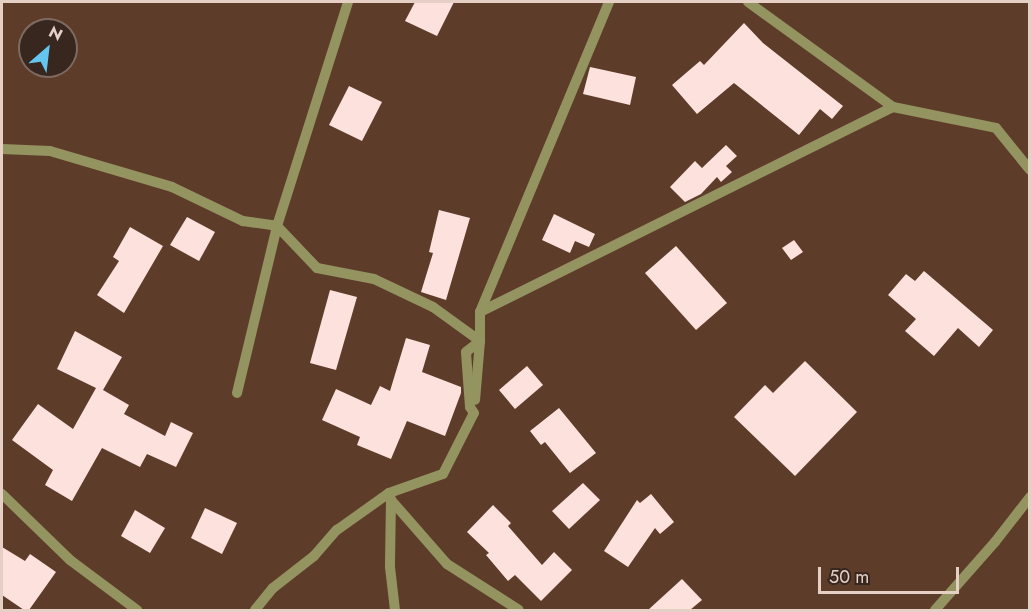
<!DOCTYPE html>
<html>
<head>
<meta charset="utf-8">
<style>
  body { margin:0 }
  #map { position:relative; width:1031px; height:612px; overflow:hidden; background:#5e3c2a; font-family:Jost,sans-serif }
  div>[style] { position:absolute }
  .building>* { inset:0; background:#fce1dc }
  .minor>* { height:10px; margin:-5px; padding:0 5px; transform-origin:5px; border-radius:5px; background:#949460 }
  span { translate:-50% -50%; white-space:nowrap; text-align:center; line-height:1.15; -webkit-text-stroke:6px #37271f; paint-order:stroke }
  .frame { position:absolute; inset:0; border:3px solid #e6d0c6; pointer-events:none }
  .north { position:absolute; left:18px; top:18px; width:60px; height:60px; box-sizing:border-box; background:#37271f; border:2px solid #7d6b62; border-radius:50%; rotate:28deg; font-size:16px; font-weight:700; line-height:24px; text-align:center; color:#e6d0c6 }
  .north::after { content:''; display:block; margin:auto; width:21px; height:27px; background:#64c5ee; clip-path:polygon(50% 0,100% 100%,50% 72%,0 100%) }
  .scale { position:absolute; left:818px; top:567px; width:141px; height:27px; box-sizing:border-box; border:3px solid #e6d0c6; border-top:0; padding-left:8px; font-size:18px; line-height:21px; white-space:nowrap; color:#e6d0c6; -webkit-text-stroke:4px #37271f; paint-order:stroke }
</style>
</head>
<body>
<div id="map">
  <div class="building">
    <div style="clip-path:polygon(415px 2px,454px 2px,437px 36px,405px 21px)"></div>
    <div style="clip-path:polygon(744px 23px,763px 43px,843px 106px,832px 119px,820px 109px,799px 135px,734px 83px,697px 114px,672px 85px,700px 61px,704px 65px)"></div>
    <div style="clip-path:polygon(590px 67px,636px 77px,630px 105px,583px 94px)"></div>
    <div style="clip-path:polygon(349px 86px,382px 102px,362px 141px,329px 125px)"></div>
    <div style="clip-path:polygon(726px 145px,737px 156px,726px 166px,732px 172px,721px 182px,717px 177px,701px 194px,685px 202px,670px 187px,695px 161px,702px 168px)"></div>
    <div style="clip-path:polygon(439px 210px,470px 218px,446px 300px,421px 292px,433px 253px,429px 252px)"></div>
    <div style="clip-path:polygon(554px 214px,595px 234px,589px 247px,575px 241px,570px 253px,542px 240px)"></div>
    <div style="clip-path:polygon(187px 217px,215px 232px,199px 261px,170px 245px)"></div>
    <div style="clip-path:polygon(130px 227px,163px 246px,124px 313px,97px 295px,119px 261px,113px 257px)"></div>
    <div style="clip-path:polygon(794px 240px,803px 252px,791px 260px,782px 248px)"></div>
    <div style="clip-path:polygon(676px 246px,727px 303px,696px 330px,645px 273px)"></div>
    <div style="clip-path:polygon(924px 271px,993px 330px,979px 347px,958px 328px,934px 356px,905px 331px,916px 319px,888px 295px,906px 274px,915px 281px)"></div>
    <div style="clip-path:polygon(330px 290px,357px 297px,336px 370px,310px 363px)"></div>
    <div style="clip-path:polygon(75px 331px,122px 357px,103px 390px,129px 405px,124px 414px,165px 436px,171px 422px,193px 433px,176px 467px,147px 454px,140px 467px,102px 448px,72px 501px,45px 485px,53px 470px,12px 440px,38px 404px,73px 429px,96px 388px,57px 369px)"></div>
    <div style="clip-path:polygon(406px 338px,430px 345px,422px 372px,461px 387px,461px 393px,445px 436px,407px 421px,391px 459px,357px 445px,360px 437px,322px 420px,336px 389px,371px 405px,380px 386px,390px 391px)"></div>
    <div style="clip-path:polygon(805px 361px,857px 412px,795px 476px,734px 417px,765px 385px,773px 393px)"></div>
    <div style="clip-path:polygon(527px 366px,543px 385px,515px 409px,499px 390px)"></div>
    <div style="clip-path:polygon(559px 408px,596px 453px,570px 473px,545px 442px,541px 445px,530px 431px)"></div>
    <div style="clip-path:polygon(583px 483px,600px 500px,569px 529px,552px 511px)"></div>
    <div style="clip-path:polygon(651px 494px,674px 522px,660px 534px,655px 528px,628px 567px,604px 551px,637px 500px,640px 503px)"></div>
    <div style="clip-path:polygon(493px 505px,511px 523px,508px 526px,542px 565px,554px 552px,572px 570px,541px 601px,515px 575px,508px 581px,486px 555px,489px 553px,467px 532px)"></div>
    <div style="clip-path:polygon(205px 508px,237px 523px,222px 554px,191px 538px)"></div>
    <div style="clip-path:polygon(135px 510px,165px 528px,150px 553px,121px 536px)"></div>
    <div style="clip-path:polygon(2px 547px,25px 561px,30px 554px,56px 572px,29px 610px,24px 610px,2px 595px)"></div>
    <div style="clip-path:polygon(682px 579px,702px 600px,690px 610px,648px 610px)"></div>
  </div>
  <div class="minor">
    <div style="left:748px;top:2px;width:179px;rotate:35.9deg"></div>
    <div style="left:893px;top:107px;width:105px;rotate:11.5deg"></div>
    <div style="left:996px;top:128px;width:54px;rotate:51deg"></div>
    <div style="left:2px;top:149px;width:48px;rotate:2.4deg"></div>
    <div style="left:50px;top:151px;width:127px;rotate:16.4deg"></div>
    <div style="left:172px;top:187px;width:79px;rotate:25.6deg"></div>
    <div style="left:243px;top:221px;width:34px;rotate:8deg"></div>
    <div style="left:277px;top:226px;width:58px;rotate:46.4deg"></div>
    <div style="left:317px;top:268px;width:58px;rotate:10.9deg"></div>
    <div style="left:374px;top:279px;width:65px;rotate:25.4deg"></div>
    <div style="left:433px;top:307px;width:58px;rotate:35.9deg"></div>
    <div style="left:480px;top:341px;width:59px;rotate:94.8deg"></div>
    <div style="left:480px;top:312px;width:461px;rotate:-26.4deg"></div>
    <div style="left:237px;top:393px;width:172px;rotate:-76.5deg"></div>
    <div style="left:277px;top:226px;width:235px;rotate:-72.4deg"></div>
    <div style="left:389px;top:493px;width:7px;rotate:74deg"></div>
    <div style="left:391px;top:500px;width:85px;rotate:48.8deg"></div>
    <div style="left:447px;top:564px;width:85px;rotate:32.6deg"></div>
    <div style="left:2px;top:494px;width:95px;rotate:44.1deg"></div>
    <div style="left:70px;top:560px;width:84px;rotate:36.7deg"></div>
    <div style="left:391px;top:500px;width:67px;rotate:90.9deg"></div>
    <div style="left:390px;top:567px;width:43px;rotate:83.4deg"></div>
    <div style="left:255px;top:610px;width:28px;rotate:-51deg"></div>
    <div style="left:273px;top:588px;width:52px;rotate:-38deg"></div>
    <div style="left:314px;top:556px;width:35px;rotate:-49deg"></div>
    <div style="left:337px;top:530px;width:64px;rotate:-35.4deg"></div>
    <div style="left:389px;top:493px;width:57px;rotate:-19.4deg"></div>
    <div style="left:443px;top:474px;width:68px;rotate:-63.1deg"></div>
    <div style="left:474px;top:413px;width:7px;rotate:-124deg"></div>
    <div style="left:470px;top:407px;width:55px;rotate:-94.2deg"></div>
    <div style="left:466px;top:352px;width:18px;rotate:-38deg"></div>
    <div style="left:480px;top:341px;width:29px;rotate:-90deg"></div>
    <div style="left:480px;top:312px;width:336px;rotate:-67.4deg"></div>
    <div style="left:935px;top:610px;width:91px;rotate:-48.6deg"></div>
    <div style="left:995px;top:542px;width:57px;rotate:-52.1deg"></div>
  </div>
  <div class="frame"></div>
  <div class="north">N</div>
  <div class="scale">50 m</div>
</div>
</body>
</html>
